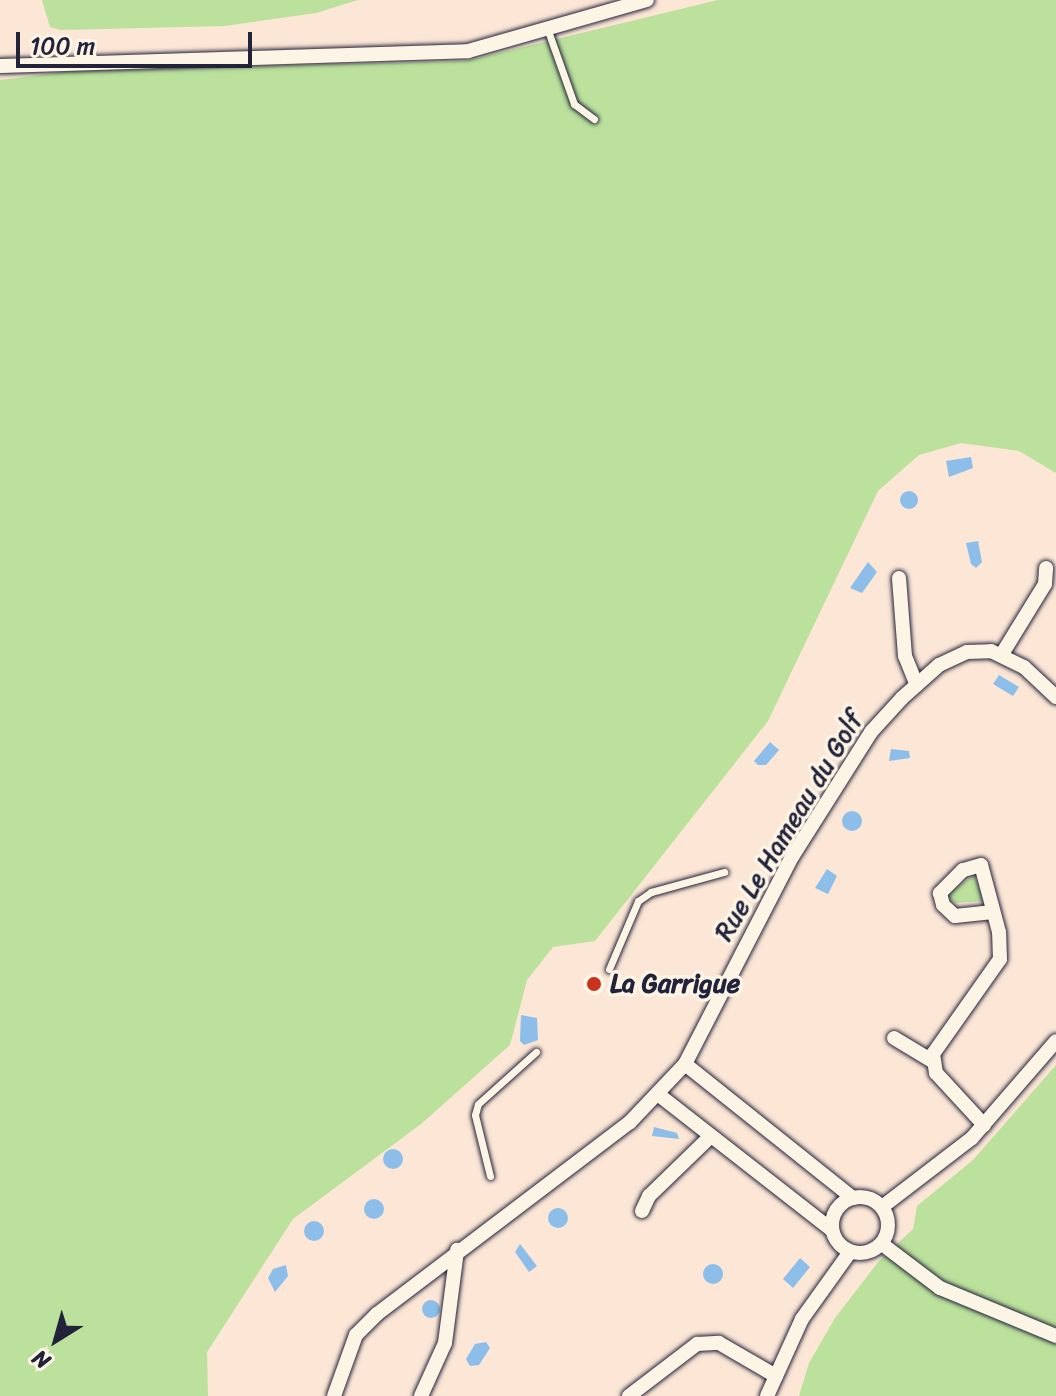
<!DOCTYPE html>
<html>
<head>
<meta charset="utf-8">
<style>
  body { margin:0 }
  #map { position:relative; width:1056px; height:1396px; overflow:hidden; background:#fce6d6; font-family:Sriracha,sans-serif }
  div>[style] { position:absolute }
  .green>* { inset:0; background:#bbe19c }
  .water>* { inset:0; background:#8dbee9 }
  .round { border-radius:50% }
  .roads { filter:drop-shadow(0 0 2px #22223b) drop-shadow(0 0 2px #22223b) }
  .service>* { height:7px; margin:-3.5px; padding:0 3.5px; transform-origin:3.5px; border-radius:3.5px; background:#fcf5e5 }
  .minor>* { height:14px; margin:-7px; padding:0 7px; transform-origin:7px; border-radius:7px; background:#fcf5e5 }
  .minor>.ring { margin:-7px; padding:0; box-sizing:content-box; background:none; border:14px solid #fcf5e5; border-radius:50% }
  .dots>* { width:22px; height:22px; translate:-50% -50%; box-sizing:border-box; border:4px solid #fcf5e5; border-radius:50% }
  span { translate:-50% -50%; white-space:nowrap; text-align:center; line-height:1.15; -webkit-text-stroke:7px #fcf5e5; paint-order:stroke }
  .street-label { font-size:26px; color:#22223b }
  .poi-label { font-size:26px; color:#22223b; font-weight:700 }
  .left { translate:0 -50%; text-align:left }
  .north { position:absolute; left:16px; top:1300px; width:80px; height:80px; -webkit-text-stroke:6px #fcf5e5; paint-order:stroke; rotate:217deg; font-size:22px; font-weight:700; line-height:32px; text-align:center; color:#22223b }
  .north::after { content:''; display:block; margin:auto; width:28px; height:36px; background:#22223b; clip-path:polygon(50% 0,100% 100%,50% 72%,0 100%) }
  .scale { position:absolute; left:16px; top:32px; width:236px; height:36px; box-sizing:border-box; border:4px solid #22223b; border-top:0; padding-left:10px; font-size:24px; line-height:28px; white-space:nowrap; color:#22223b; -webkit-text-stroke:6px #fcf5e5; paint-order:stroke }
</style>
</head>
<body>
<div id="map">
  <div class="green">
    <div style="clip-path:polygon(42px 0,358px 0,316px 13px,225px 26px,61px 30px,50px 27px)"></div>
    <div style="clip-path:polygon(718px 0,1056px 0,1056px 473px,1019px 451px,961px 443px,919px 455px,878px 491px,768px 721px,595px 941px,553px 947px,527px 980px,510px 1045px,421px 1124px,293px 1219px,207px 1352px,208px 1396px,0 1396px,0 80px,72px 71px,465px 61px)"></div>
    <div style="clip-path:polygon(974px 875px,985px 901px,955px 903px,949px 898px,949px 893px)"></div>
    <div style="clip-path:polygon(1056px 1065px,1056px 1396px,799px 1396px,809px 1363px,835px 1318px,879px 1261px,913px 1229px,917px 1206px,973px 1160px)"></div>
  </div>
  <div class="water">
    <div style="clip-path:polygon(971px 457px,973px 468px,949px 477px,946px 461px)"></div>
    <div class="round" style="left:900px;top:491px;width:18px;height:18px"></div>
    <div style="clip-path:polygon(978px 541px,982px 562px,976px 568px,971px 564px,966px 543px)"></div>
    <div style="clip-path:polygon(868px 562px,877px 572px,862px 593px,850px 588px)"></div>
    <div style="clip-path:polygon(999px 675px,1019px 687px,1013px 696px,993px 684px)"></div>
    <div style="clip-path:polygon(770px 742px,779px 750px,766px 765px,758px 765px,754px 761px)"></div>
    <div style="clip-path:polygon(891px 749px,909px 751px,910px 758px,889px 761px)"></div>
    <div class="round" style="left:842px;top:811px;width:20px;height:20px"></div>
    <div style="clip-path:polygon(827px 869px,837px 876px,828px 894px,815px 888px)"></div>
    <div style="clip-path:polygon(521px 1015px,537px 1018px,538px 1040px,524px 1045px,520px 1041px)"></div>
    <div style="clip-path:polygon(654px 1127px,677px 1133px,679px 1139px,652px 1136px)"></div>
    <div class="round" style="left:383px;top:1149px;width:20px;height:20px"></div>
    <div class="round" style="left:364px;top:1199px;width:20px;height:20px"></div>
    <div class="round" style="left:548px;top:1208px;width:20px;height:20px"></div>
    <div class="round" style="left:304px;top:1221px;width:20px;height:20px"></div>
    <div style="clip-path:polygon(520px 1244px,537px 1266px,529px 1272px,515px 1252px)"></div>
    <div style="clip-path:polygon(800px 1258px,810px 1267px,793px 1288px,783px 1279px)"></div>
    <div class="round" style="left:703px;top:1264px;width:20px;height:20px"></div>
    <div style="clip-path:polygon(286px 1265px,288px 1276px,275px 1292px,268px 1278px,273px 1269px)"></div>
    <div class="round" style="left:422px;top:1300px;width:18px;height:18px"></div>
    <div style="clip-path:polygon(486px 1342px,490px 1348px,479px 1365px,470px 1366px,466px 1359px,475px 1344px)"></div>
  </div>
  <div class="roads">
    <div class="service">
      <div style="left:547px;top:28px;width:81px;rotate:70.4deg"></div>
      <div style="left:574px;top:104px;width:25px;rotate:37deg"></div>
      <div style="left:609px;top:969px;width:74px;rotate:-66.9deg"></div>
      <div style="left:638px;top:901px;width:16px;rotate:-35deg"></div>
      <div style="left:651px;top:892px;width:76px;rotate:-15.3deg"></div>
      <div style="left:490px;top:1176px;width:63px;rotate:-103.8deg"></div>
      <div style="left:475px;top:1115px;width:11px;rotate:-75deg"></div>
      <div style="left:478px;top:1104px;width:78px;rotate:-41.9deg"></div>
    </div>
    <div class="minor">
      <div style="left:0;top:66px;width:468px;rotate:-1.8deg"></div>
      <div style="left:468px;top:51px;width:186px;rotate:-15.9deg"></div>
      <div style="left:899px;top:578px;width:78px;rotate:85.6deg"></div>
      <div style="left:905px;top:656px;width:31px;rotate:68deg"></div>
      <div style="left:1002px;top:654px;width:82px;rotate:-58.4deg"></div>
      <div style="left:1045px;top:584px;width:16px;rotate:-86deg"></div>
      <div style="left:894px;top:1038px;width:47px;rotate:31deg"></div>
      <div style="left:685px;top:1064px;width:215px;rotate:38.6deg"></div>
      <div style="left:659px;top:1095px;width:219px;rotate:38deg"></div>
      <div style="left:984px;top:1125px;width:71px;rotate:-132.7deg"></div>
      <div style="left:936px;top:1073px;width:19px;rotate:-99deg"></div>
      <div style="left:933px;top:1054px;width:116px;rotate:-54.8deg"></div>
      <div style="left:1000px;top:959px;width:27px;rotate:-92deg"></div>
      <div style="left:999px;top:932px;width:69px;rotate:-105deg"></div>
      <div style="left:981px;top:865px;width:19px;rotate:164deg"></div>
      <div style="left:963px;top:870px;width:33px;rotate:135deg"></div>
      <div style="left:940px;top:893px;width:12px;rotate:76deg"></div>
      <div style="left:943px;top:905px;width:16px;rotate:43deg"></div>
      <div style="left:955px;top:916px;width:38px;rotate:-6deg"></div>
      <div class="ring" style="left:832px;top:1197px;width:42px;height:42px"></div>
      <div style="left:882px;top:1207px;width:113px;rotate:-37.5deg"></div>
      <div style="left:972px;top:1138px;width:128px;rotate:-49.1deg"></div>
      <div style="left:642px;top:1211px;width:17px;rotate:-65deg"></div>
      <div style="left:649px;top:1196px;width:86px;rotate:-44.1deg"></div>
      <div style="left:882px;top:1244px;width:73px;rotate:37.2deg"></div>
      <div style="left:940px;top:1288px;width:126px;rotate:22.5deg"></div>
      <div style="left:334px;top:1396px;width:65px;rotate:-70.2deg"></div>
      <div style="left:356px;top:1335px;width:30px;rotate:-45deg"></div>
      <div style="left:377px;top:1314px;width:318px;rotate:-37.2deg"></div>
      <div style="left:630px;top:1122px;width:80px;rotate:-46.5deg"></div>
      <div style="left:685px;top:1064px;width:233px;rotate:-62.7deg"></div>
      <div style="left:792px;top:857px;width:148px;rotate:-57.7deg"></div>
      <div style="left:871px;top:732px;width:46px;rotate:-47.6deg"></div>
      <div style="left:902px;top:698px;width:50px;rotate:-41.7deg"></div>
      <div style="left:939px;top:665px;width:31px;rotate:-25deg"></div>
      <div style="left:967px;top:652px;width:24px;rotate:-2deg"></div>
      <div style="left:991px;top:651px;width:37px;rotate:26deg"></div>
      <div style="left:1024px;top:667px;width:44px;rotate:43.2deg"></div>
      <div style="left:421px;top:1396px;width:58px;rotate:-65.6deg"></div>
      <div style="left:445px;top:1343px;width:94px;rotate:-82.6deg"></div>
      <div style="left:629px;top:1396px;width:86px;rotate:-37.4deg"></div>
      <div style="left:697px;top:1344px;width:22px;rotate:-3deg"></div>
      <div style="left:719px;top:1343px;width:66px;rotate:30.1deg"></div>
      <div style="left:767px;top:1396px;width:85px;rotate:-65.6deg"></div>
      <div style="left:802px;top:1319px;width:82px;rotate:-54.4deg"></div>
    </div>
  </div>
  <div class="dots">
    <div style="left:594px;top:984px;background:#c8321e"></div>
  </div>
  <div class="street-label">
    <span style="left:789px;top:826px;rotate:-59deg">Rue Le Hameau du Golf</span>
  </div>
  <div class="poi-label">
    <span class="left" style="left:610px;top:984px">La Garrigue</span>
  </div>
  <div class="north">N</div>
  <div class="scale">100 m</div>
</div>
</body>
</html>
